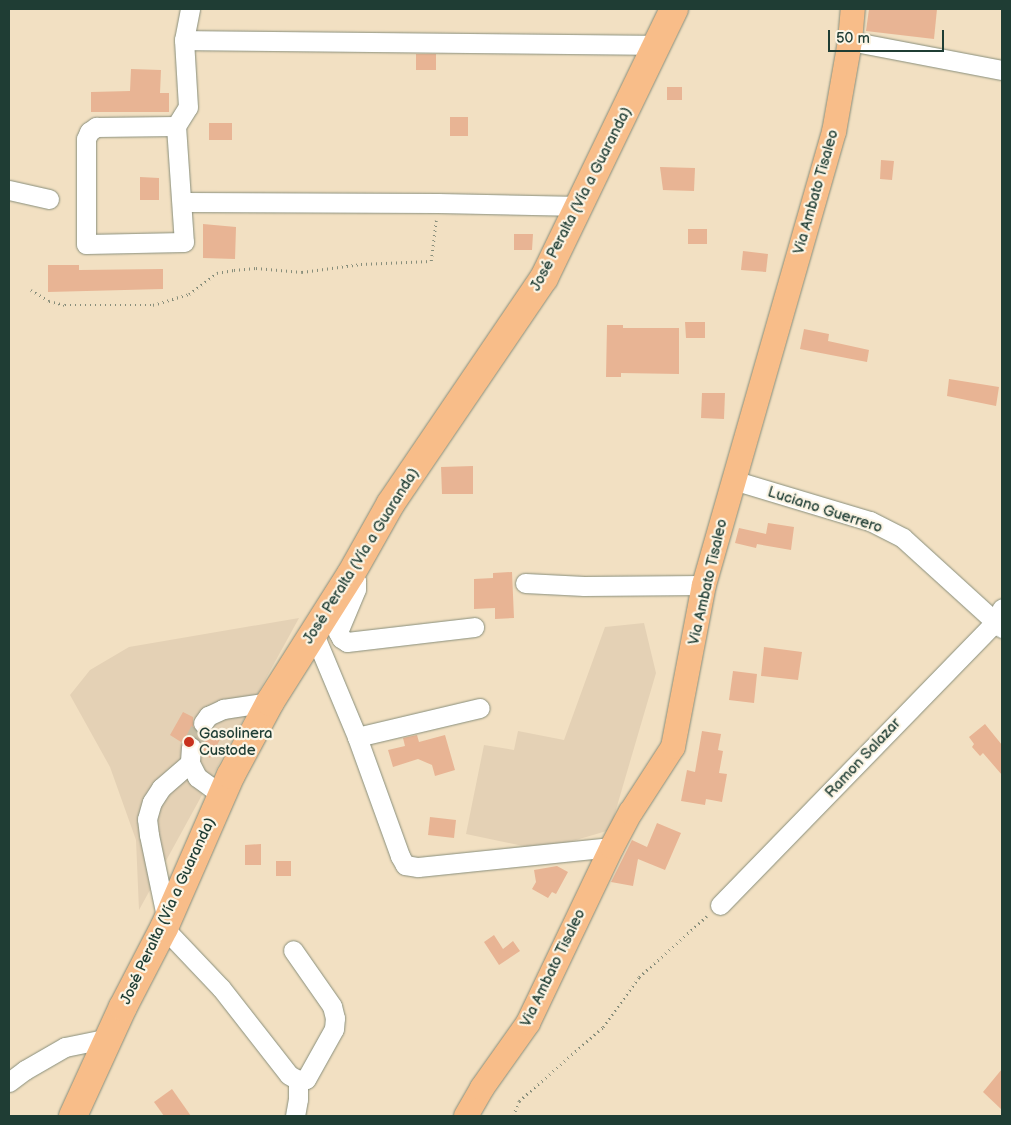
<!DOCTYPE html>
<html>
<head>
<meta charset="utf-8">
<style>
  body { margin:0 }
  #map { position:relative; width:1011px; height:1125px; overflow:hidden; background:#f2e0c2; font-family:"Balsamiq Sans",sans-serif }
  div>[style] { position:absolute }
  .built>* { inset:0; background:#e4d1b5 }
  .building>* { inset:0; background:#e8b494 }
  .minor-tunnel>* { height:19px; margin-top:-9.5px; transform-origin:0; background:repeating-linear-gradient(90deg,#c8bfa6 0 19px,transparent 0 28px) }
  .path>* { height:2.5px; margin-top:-1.25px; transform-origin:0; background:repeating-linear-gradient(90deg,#888e7b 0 1px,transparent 0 5px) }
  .roads { filter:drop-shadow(0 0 1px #888e7b) drop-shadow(0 0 1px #888e7b) }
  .minor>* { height:19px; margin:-9.5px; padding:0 9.5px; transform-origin:9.5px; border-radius:9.5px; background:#fff }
  .major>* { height:24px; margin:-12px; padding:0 12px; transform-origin:12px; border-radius:12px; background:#f8bd89 }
  .highway>* { height:28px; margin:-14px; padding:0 14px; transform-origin:14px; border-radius:14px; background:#f8bd89 }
  .dots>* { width:14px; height:14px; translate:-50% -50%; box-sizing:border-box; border:2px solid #fcf5e5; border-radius:50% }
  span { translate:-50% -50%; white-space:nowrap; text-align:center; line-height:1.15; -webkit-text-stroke:4.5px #fcf5e5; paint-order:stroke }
  .street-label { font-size:15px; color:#1f3d34 }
  .poi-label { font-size:15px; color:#1f3d34 }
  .left { translate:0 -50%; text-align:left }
  .frame { position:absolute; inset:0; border:10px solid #1f3d34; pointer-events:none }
  .scale { position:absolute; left:828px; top:30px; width:116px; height:22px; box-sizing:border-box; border:2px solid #1f3d34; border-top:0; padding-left:6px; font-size:15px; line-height:18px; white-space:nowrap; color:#1f3d34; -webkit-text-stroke:4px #fcf5e5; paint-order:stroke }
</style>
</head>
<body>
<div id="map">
  <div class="built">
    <div style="clip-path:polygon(299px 618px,139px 910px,136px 840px,110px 767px,70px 695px,90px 670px,129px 647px)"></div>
    <div style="clip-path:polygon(644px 623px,656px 673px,610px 830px,542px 850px,466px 834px,484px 745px,514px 750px,518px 731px,564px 740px,605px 627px)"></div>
  </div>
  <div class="building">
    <div style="clip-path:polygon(869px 9px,937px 9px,934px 39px,866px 31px)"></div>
    <div style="clip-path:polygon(416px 54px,436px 54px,436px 70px,416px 70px)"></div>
    <div style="clip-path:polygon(131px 69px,161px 70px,160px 93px,169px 93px,169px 112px,91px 112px,91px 92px,130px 91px)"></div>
    <div style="clip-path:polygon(667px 87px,682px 87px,682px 100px,667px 100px)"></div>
    <div style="clip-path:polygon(450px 117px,468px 117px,468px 136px,450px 136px)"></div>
    <div style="clip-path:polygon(209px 123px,232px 123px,232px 140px,209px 140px)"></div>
    <div style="clip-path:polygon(881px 160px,894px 161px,892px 180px,880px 179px)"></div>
    <div style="clip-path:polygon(660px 167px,695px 168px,694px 191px,663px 190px)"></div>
    <div style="clip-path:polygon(140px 177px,159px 178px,159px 200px,140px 200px)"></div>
    <div style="clip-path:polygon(203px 224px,236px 227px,235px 259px,203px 258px)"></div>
    <div style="clip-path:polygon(688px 229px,707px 229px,707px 244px,688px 244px)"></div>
    <div style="clip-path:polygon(514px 234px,533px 234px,532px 250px,514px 250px)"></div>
    <div style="clip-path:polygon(743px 251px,768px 254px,766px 272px,741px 270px)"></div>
    <div style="clip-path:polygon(48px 265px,79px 265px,79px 270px,163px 269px,163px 289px,48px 292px)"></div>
    <div style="clip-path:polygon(685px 322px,705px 322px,705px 338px,686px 338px)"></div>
    <div style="clip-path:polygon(607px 325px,623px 325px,623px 328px,679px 328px,679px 374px,621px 373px,621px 377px,606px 377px)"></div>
    <div style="clip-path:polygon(804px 329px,829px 334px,828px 341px,869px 350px,867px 362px,800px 349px)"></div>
    <div style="clip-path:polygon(949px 379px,999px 387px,996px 406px,947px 396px)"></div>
    <div style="clip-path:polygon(702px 393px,725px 393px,724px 419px,701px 418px)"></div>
    <div style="clip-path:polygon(473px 466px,473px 494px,442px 494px,441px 467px)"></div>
    <div style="clip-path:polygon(768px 523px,794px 527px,791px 550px,757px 544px,756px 548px,735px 543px,739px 528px,766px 534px)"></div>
    <div style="clip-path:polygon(512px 572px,514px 618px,495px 619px,495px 608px,474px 609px,474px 579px,493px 578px,493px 573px)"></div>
    <div style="clip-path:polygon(764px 647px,802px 652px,798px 680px,761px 676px)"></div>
    <div style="clip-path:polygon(733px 671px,757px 674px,754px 703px,729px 700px)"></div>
    <div style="clip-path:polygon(183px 712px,193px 717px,193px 727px,197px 732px,207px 733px,213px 728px,223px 734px,210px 758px,202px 753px,201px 742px,197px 737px,186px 737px,181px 742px,170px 735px)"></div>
    <div style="clip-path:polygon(985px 724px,1002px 745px,1002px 775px,983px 753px,980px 756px,972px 747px,974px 744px,969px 737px)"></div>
    <div style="clip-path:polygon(702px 731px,721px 734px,718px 750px,723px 751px,719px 773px,727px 774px,722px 802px,706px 799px,705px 805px,681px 801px,687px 770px,695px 772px)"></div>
    <div style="clip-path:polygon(417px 735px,419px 742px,445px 735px,455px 770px,435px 776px,432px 765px,418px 759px,393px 767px,388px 750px,405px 746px,403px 738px)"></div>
    <div style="clip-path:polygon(430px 817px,456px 820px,454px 838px,428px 835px)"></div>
    <div style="clip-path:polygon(657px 823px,681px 833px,665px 870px,638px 859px,633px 886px,611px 882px,632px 840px,647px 847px)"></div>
    <div style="clip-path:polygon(261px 844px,261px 865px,245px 865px,245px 845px)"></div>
    <div style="clip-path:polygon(276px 861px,291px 861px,291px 876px,276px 876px)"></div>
    <div style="clip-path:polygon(557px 866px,568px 872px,556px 894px,552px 892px,548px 898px,532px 889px,536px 882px,534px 870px)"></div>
    <div style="clip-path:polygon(494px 935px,503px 949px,513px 941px,520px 951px,499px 965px,484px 942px)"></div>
    <div style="clip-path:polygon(1002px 1069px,1002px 1110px,983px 1092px)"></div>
    <div style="clip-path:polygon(172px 1089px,191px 1116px,164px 1116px,154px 1102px)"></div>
  </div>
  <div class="minor-tunnel">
    <div style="left:191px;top:747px;width:27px;rotate:-63deg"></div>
  </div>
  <div class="path">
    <div style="left:31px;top:290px;width:21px;rotate:31deg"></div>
    <div style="left:49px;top:301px;width:16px;rotate:14deg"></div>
    <div style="left:65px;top:305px;width:88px"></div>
    <div style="left:153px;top:305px;width:38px;rotate:-17deg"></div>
    <div style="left:189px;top:294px;width:35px;rotate:-37deg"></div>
    <div style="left:217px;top:273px;width:17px;rotate:-10deg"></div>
    <div style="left:234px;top:270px;width:22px;rotate:-5deg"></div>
    <div style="left:256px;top:268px;width:46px;rotate:5deg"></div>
    <div style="left:302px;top:272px;width:60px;rotate:-7.7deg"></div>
    <div style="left:361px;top:264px;width:70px;rotate:-2.5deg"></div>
    <div style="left:431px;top:261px;width:41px;rotate:-83deg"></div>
    <div style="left:513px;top:1116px;width:16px;rotate:-68deg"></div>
    <div style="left:519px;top:1101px;width:112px;rotate:-41.4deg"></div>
    <div style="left:603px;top:1027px;width:62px;rotate:-54.2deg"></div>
    <div style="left:639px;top:977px;width:91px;rotate:-41.9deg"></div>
  </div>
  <div class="roads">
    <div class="minor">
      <div style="left:184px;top:40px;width:473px;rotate:0.6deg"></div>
      <div style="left:850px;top:41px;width:155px;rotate:10.8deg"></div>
      <div style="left:176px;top:126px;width:116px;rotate:86.1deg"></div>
      <div style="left:184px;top:242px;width:98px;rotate:178.8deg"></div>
      <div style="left:86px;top:244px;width:105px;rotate:-90deg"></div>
      <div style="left:86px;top:139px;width:8px;rotate:-67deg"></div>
      <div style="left:89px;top:132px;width:9px;rotate:-36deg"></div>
      <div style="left:96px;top:127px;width:80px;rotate:-0.7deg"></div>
      <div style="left:176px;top:126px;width:22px;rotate:-58deg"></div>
      <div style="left:188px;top:107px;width:67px;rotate:-93.4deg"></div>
      <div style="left:184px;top:40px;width:32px;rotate:-79deg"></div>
      <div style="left:9px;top:190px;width:41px;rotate:12.7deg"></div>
      <div style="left:182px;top:202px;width:256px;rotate:0.2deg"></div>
      <div style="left:438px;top:203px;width:143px;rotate:1.2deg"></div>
      <div style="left:733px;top:480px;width:143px;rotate:16.7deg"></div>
      <div style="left:870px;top:521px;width:37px;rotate:27deg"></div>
      <div style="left:903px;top:538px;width:134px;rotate:42.3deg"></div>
      <div style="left:351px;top:575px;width:8px;rotate:50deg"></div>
      <div style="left:356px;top:581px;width:8px;rotate:90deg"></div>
      <div style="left:356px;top:589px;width:47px;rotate:112.7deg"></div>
      <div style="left:338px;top:632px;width:7px;rotate:63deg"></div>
      <div style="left:341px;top:638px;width:7px;rotate:34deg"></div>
      <div style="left:347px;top:642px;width:128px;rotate:-6.7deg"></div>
      <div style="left:525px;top:583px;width:59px;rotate:2.9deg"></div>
      <div style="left:584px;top:586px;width:120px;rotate:-0.5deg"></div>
      <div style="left:314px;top:634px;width:112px;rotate:67.3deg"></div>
      <div style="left:357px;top:737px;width:127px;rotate:70.1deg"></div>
      <div style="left:400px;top:856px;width:10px;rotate:61deg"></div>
      <div style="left:405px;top:865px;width:13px;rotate:9deg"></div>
      <div style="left:418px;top:867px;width:195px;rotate:-5.9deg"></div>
      <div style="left:203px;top:723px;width:9px;rotate:-54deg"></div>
      <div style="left:208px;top:716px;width:17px;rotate:-25deg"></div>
      <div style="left:223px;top:709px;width:48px;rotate:-8.5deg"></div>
      <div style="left:357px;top:737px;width:126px;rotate:-13.3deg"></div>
      <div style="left:191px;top:747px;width:16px;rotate:94deg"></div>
      <div style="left:190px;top:763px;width:16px;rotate:63deg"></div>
      <div style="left:197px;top:777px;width:31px;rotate:36deg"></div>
      <div style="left:720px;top:905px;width:396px;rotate:-45.8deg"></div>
      <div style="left:996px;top:621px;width:14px;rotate:-65deg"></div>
      <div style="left:167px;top:921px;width:88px;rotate:-101.8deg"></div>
      <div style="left:149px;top:835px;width:16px;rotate:-97deg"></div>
      <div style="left:147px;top:819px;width:18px;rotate:-74deg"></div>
      <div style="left:152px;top:802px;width:17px;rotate:-57deg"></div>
      <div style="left:161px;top:788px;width:38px;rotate:-41deg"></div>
      <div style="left:164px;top:928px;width:83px;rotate:46.5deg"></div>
      <div style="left:221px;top:988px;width:110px;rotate:52deg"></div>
      <div style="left:289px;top:1075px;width:10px;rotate:29deg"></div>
      <div style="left:298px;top:1080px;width:8px;rotate:-7deg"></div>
      <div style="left:306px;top:1079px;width:57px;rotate:-60.8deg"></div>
      <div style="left:334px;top:1029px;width:11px;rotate:-85deg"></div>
      <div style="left:335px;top:1018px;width:12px;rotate:-104deg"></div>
      <div style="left:332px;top:1006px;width:68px;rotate:-124.9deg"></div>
      <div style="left:9px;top:1082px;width:20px;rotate:-37deg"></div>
      <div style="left:25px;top:1070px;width:46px;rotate:-29.9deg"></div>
      <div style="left:65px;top:1047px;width:45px;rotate:-11.6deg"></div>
      <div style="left:295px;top:1116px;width:17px;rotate:-80deg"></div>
      <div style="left:298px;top:1099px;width:19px;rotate:-90deg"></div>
    </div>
    <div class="major">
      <div style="left:466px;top:1116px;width:32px;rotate:-60deg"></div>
      <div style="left:482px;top:1088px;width:80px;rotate:-54.7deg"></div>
      <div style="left:528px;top:1023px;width:195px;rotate:-64.5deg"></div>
      <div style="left:612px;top:847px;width:40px;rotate:-62deg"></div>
      <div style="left:631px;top:812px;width:77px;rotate:-57.1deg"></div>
      <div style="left:673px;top:747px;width:165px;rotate:-79.2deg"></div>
      <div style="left:704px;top:585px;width:471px;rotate:-74deg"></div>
      <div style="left:834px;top:132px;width:92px;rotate:-80deg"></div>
      <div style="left:850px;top:41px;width:32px;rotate:-85deg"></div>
    </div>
    <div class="highway">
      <div style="left:73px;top:1116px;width:120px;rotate:-65.4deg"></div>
      <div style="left:123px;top:1007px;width:89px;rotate:-62.6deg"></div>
      <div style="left:164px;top:928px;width:167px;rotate:-66.4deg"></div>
      <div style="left:231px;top:775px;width:83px;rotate:-61.9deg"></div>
      <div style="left:270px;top:702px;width:151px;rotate:-57.7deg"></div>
      <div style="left:351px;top:574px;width:81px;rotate:-60.6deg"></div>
      <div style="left:391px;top:503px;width:272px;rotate:-55.8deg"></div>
      <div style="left:544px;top:278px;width:299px;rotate:-64.2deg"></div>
    </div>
  </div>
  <div class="dots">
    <div style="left:189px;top:742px;background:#c8321e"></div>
  </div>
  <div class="street-label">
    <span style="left:816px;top:192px;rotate:-74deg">Via Ambato Tisaleo</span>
    <span style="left:581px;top:199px;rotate:-63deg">José Peralta (Vía a Guaranda)</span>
    <span style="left:825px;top:510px;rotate:18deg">Luciano Guerrero</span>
    <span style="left:361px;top:556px;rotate:-58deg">José Peralta (Vía a Guaranda)</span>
    <span style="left:708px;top:582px;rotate:-77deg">Via Ambato Tisaleo</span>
    <span style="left:863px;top:758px;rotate:-47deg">Ramon Salazar</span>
    <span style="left:168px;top:911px;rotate:-65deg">José Peralta (Vía a Guaranda)</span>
    <span style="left:553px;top:968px;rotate:-64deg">Via Ambato Tisaleo</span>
  </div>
  <div class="poi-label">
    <span class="left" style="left:199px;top:742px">Gasolinera<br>Custode</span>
  </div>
  <div class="frame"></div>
  <div class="scale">50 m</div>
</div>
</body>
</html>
